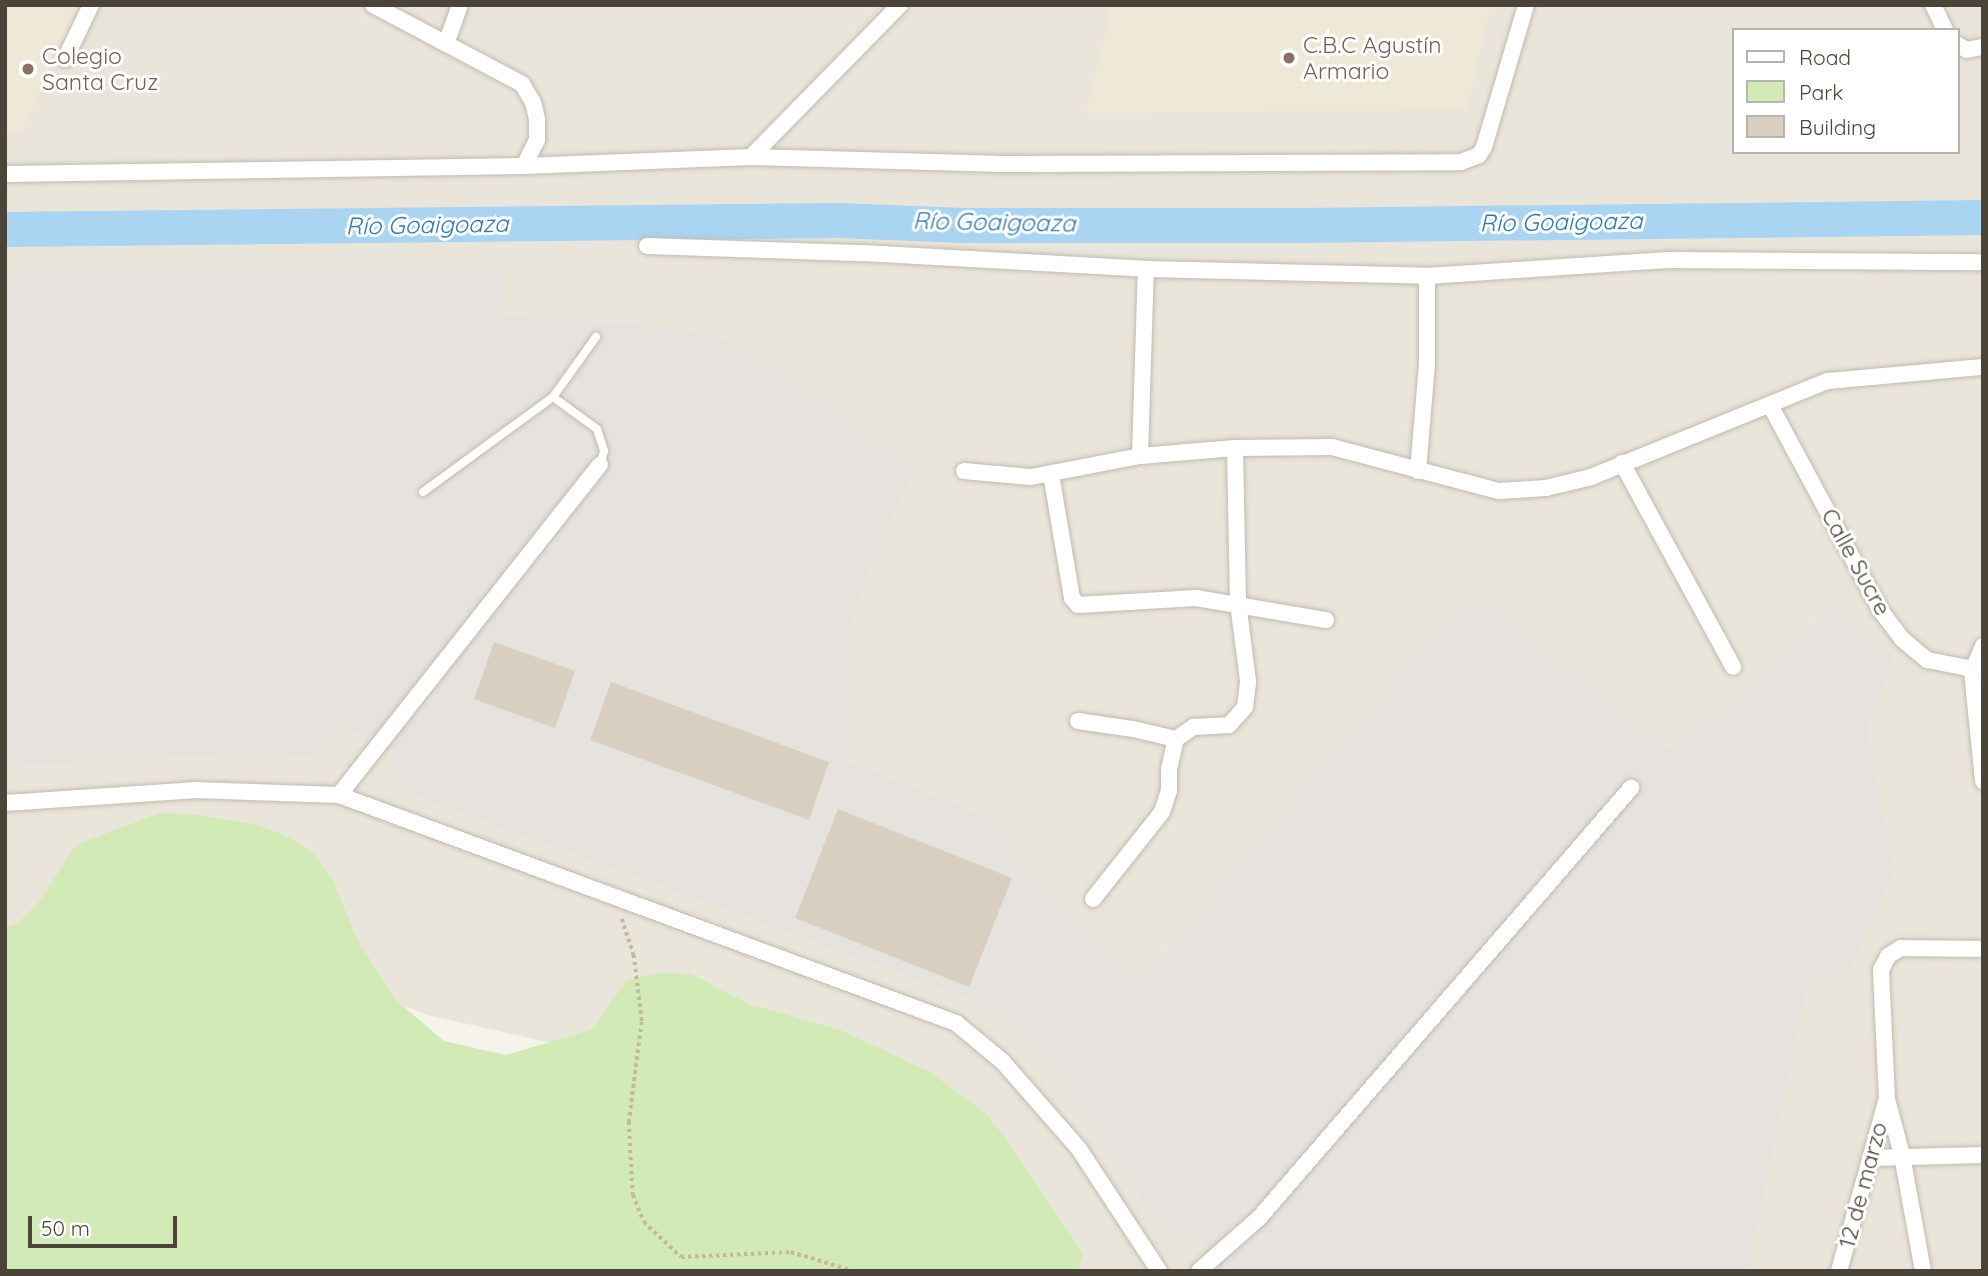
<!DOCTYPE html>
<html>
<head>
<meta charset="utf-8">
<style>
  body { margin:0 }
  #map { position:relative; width:1988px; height:1276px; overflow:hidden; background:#f6f3ec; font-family:Quicksand,sans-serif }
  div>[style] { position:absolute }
  .residential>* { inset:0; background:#eae5da }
  .industrial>* { inset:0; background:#e6e2dd }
  .education>* { inset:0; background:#efe8d6 }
  .green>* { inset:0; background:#d2eab5 }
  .river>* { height:35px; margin:-17.5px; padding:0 17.5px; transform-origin:17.5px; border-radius:17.5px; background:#a9d4f2 }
  .building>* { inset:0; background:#d8cfc1 }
  .path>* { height:3.5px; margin-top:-1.75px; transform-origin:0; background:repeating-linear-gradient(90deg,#c4b79f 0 3.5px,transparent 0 7px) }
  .roads { filter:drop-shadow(0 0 2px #c2bbae) drop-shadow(0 0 2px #c2bbae) }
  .service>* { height:8px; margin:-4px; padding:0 4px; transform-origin:4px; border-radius:4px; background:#fff }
  .minor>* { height:16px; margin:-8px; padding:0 8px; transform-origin:8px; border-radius:8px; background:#fff }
  .dots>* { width:19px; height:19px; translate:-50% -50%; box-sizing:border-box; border:4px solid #fff; border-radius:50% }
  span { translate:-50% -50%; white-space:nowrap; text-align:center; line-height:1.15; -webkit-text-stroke:6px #fff; paint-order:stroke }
  .education-label { font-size:23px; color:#785e54 }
  .left { translate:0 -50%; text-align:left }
  .street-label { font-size:23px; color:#4b4439 }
  .water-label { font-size:24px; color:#2e7ab2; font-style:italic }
  .frame { position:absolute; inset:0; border:7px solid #4b4439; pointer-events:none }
  .legend { position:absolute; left:1732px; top:28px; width:228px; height:126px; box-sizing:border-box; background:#fff; border:2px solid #b7b4b0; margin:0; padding:9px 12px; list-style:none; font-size:21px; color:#4b4439 }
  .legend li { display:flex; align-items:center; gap:14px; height:35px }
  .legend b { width:35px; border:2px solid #b7b4b0 }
  .scale { position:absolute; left:28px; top:1216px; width:149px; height:32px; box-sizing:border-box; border:4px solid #4b4439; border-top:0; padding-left:9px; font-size:21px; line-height:24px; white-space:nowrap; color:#4b4439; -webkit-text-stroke:5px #fff; paint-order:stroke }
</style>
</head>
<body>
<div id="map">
  <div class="residential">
    <div style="clip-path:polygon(evenodd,5px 5px,1983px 5px,1983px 1271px,1042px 1271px,868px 1115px,427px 1015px,306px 968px,5px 974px,5px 5px,1734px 30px,1958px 30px,1958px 152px,1734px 152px,1734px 30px)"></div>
  </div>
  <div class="industrial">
    <div style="clip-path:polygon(506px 271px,503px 316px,676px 328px,730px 342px,915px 467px,867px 572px,848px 630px,848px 762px,983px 816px,1062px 907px,1130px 970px,1149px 971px,1470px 591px,1669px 750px,1779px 666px,1827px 607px,1893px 658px,1866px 730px,1894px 871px,1844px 981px,1807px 983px,1747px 1271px,1222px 1271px,1195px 1231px,1173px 1233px,1158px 1223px,1033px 1037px,1013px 1018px,985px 1004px,403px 791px,391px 775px,393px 750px,340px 723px,326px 746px,313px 755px,293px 756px,273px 751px,5px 766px,5px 274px)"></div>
  </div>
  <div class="education">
    <div style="clip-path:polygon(5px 5px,82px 5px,20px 133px,5px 132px)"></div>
    <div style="clip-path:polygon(1112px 5px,1491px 5px,1467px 110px,1086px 113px)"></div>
  </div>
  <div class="green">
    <div style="clip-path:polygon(159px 813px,191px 814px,254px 824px,284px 835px,311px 851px,332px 878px,358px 941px,396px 1000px,444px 1041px,506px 1055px,593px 1029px,626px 981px,657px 973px,691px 974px,749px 1004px,840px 1030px,930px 1072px,984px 1112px,1004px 1136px,1083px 1253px,1078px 1271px,5px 1271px,5px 928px,18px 923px,39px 902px,76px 845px)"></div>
  </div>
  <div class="river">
    <div style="left:5px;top:229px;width:834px;rotate:-0.62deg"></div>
    <div style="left:839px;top:220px;width:125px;rotate:2.3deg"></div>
    <div style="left:964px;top:225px;width:336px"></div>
    <div style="left:1300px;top:225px;width:683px;rotate:-0.67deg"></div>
  </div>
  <div class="building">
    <div style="clip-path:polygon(494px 642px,575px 671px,555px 728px,474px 699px)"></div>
    <div style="clip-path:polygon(611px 682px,829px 762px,809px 820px,590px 740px)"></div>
    <div style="clip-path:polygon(838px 809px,1012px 878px,969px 987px,795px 918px)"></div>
  </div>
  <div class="path">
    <div style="left:622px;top:919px;width:38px;rotate:72deg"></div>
    <div style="left:634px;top:955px;width:67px;rotate:83.2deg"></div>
    <div style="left:642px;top:1022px;width:101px;rotate:97.4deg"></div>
    <div style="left:629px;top:1122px;width:73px;rotate:86.9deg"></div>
    <div style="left:633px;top:1195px;width:29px;rotate:68deg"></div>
    <div style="left:644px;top:1222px;width:51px;rotate:43.4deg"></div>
    <div style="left:681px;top:1257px;width:110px;rotate:-2.6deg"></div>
    <div style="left:791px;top:1252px;width:65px;rotate:17deg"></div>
  </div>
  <div class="roads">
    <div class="service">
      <div style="left:553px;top:397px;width:54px;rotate:36deg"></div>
      <div style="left:597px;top:429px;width:23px;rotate:72deg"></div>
      <div style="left:604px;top:451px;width:15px;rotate:106deg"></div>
      <div style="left:423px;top:492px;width:161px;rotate:-36.2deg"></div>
      <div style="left:553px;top:397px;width:74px;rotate:-54.4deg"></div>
    </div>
    <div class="minor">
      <div style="left:373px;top:5px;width:169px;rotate:27.9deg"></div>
      <div style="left:522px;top:84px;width:21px;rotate:59deg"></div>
      <div style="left:533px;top:102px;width:18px;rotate:77deg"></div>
      <div style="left:537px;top:120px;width:20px;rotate:90deg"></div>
      <div style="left:537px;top:140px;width:29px;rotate:117deg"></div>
      <div style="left:1933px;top:5px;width:28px;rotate:64deg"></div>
      <div style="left:446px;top:44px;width:41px;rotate:-70.3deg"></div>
      <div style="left:1958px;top:45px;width:10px;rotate:29deg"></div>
      <div style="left:1967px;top:50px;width:16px;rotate:-11deg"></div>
      <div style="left:65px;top:59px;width:60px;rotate:-64.3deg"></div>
      <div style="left:751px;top:157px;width:213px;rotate:-45.6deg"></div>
      <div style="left:5px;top:174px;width:519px;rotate:-0.88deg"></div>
      <div style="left:524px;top:166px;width:227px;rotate:-2.3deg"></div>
      <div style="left:751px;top:157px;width:244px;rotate:1.6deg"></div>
      <div style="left:995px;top:164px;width:466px;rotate:-0.2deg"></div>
      <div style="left:1461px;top:162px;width:19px;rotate:-21deg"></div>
      <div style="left:1479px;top:155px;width:9px;rotate:-58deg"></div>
      <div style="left:1484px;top:147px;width:148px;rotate:-73.5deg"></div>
      <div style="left:647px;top:246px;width:216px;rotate:1.9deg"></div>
      <div style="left:863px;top:253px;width:283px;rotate:3.2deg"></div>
      <div style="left:1146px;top:269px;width:281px;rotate:1.4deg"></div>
      <div style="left:1427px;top:276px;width:241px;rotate:-3.8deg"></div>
      <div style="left:1667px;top:260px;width:316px;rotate:0.4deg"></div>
      <div style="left:1770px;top:405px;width:234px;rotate:61.7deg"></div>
      <div style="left:1881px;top:611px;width:35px;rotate:53deg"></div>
      <div style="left:1902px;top:639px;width:33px;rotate:40deg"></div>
      <div style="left:1927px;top:660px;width:57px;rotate:11.1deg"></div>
      <div style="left:1140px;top:456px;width:187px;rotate:-88.2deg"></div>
      <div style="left:1622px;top:463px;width:232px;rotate:61.4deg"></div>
      <div style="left:964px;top:471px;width:67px;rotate:5.1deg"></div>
      <div style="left:1031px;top:477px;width:111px;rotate:-10.9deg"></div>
      <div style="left:1140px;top:456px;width:95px;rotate:-4.8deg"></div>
      <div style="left:1235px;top:448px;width:97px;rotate:-0.6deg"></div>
      <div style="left:1332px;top:447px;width:173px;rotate:14.8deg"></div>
      <div style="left:1499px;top:491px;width:47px;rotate:-3.7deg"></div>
      <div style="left:1546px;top:488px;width:46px;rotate:-13.7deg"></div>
      <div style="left:1591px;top:477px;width:256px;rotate:-22.1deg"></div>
      <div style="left:1828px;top:381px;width:156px;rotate:-5.2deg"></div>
      <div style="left:1418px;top:471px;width:107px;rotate:-85.2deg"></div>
      <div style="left:1427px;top:364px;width:88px;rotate:-90deg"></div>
      <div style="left:1051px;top:474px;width:126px;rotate:80.4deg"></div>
      <div style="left:1072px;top:598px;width:9px;rotate:49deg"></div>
      <div style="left:1078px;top:605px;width:118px;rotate:-3.4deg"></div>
      <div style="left:1196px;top:598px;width:132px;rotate:9.6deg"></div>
      <div style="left:1983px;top:646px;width:28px;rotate:113deg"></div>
      <div style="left:1972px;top:672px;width:110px;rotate:84.2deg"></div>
      <div style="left:1078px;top:721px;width:56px;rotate:8.3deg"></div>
      <div style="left:1133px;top:729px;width:44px;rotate:13.1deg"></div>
      <div style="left:339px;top:795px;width:421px;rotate:-51.7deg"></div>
      <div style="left:5px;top:803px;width:189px;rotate:-3.9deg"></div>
      <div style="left:194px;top:790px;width:145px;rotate:2deg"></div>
      <div style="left:339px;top:795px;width:658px;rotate:20.28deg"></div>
      <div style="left:956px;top:1023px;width:60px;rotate:39.6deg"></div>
      <div style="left:1002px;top:1061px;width:117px;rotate:48.8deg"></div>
      <div style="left:1079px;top:1149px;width:146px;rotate:56.7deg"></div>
      <div style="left:1093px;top:899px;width:111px;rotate:-51.6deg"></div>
      <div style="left:1162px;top:812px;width:22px;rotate:-72deg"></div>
      <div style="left:1169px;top:791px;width:22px;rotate:-90deg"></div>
      <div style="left:1169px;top:769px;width:31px;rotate:-77deg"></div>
      <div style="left:1176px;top:739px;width:21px;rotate:-35deg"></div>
      <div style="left:1193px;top:727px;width:36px;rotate:-3deg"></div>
      <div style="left:1229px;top:725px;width:24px;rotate:-48deg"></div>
      <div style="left:1245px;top:707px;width:26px;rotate:-83deg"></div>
      <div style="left:1248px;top:681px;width:79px;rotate:-97.3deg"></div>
      <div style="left:1238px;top:603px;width:155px;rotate:-91.1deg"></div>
      <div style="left:1870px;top:1158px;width:113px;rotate:-1.5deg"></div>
      <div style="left:1199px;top:1271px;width:80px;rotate:-41.5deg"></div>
      <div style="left:1259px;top:1218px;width:569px;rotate:-49.14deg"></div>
      <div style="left:1839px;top:1271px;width:176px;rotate:-74.5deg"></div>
      <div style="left:1923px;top:1271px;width:118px;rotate:-100.3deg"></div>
      <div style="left:1902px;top:1155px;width:58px;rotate:-105deg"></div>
      <div style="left:1887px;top:1099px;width:129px;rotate:-92.7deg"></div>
      <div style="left:1881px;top:970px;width:16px;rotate:-63deg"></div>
      <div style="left:1888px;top:956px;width:15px;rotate:-32deg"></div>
      <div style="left:1901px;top:948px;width:82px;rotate:0.7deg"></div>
    </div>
  </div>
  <div class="dots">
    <div style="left:1289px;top:58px;background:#8d6e63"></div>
    <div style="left:28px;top:69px;background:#8d6e63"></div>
  </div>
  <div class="education-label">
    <span class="left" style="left:1303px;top:58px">C.B.C Agustín<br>Armario</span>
    <span class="left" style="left:42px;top:69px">Colegio<br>Santa Cruz</span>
  </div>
  <div class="street-label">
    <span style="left:1856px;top:562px;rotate:61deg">Calle Sucre</span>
    <span style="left:1863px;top:1185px;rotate:-75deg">12 de marzo</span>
  </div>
  <div class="water-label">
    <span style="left:994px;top:222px;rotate:1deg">Río Goaigoaza</span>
    <span style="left:1561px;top:222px;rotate:-1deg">Río Goaigoaza</span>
    <span style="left:427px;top:225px;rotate:-1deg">Río Goaigoaza</span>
  </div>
  <div class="frame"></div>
  <ul class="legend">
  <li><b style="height:9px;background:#fff"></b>Road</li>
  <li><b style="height:19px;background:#d2eab5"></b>Park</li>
  <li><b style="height:19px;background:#d8cfc1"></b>Building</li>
  </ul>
  <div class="scale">50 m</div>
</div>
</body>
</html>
